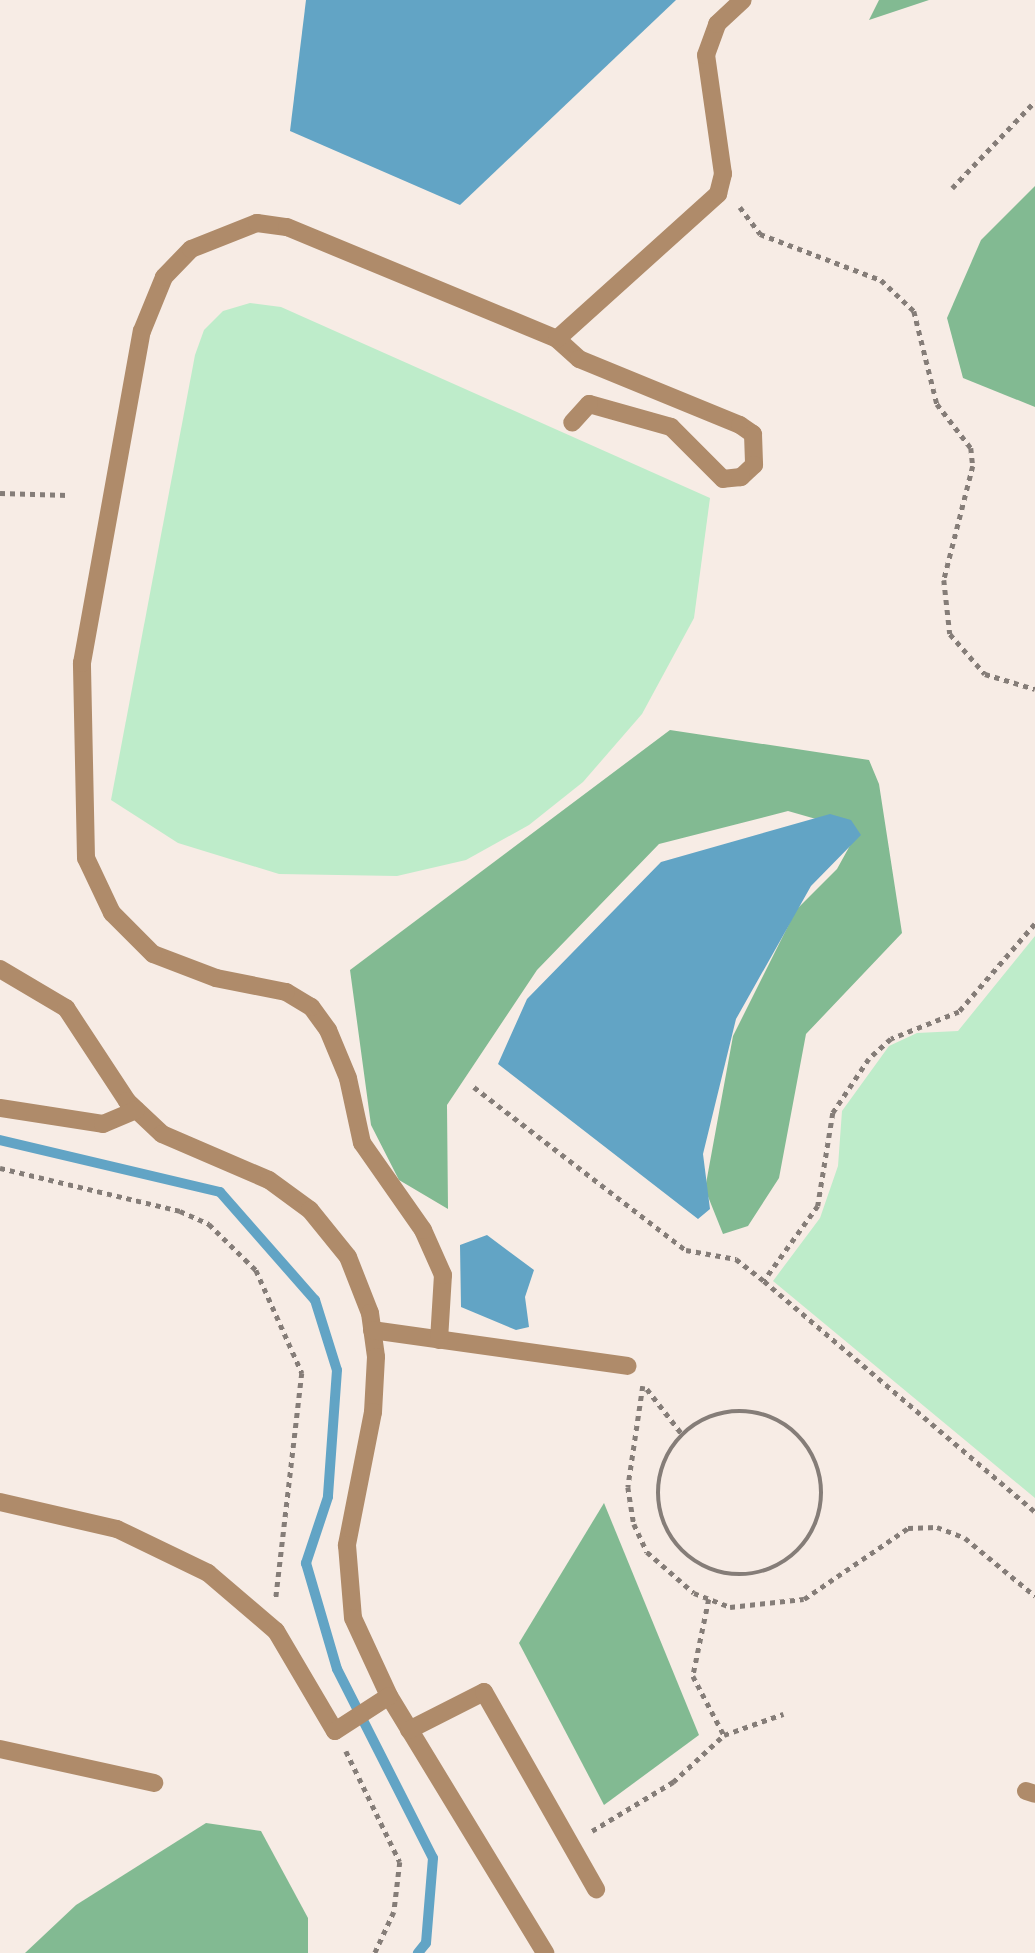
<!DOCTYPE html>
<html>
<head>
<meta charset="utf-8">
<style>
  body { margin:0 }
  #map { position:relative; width:1035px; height:1953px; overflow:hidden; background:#f7ece5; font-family:Ubuntu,sans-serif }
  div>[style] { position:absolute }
  .green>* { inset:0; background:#beecca }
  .forest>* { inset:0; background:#82ba92 }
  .water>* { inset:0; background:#62a4c5 }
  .stream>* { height:10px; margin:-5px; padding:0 5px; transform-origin:5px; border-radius:5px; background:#62a4c5 }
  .path>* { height:4.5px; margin-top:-2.25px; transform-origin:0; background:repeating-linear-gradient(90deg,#857d78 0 5px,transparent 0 10px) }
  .path>.ring { margin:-2.25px; padding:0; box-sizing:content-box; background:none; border:4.5px solid #857d78; border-radius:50% }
  .minor>* { height:18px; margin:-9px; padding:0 9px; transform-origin:9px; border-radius:9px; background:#af8b6a }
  span { translate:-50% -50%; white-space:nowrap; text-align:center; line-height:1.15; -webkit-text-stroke:7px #f7ece5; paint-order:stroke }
</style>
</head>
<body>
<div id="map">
  <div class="green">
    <div style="clip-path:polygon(250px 303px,281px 307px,710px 498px,694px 618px,642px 714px,583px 782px,529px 825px,466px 860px,397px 876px,279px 874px,178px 843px,111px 800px,195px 355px,204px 330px,223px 311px)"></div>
    <div style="clip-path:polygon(1035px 936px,1035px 1498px,773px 1281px,820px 1218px,838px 1166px,842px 1111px,889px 1046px,917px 1033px,958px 1031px)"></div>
  </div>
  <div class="forest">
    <div style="clip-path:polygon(879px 0,929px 0,869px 20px)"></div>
    <div style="clip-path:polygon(1035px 186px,1035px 407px,963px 378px,947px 318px,981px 240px)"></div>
    <div style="clip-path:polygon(670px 730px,869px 760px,879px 784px,902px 933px,806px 1034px,779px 1178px,748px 1226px,723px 1234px,705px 1189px,733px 1036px,796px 910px,837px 869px,858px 831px,788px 811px,659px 844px,537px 970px,447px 1105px,448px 1209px,399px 1180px,371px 1125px,350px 970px)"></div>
    <div style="clip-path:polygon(604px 1503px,699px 1735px,604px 1805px,519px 1643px)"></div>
    <div style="clip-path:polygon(206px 1823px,261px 1831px,308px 1918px,308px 1953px,25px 1953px,76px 1905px)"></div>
  </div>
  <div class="water">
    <div style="clip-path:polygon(306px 0,676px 0,460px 205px,290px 131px)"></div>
    <div style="clip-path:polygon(830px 814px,851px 820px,861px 835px,811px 886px,736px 1019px,703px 1154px,710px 1209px,698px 1219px,498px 1064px,527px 999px,661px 862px)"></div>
    <div style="clip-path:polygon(487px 1235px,534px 1270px,525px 1297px,529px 1327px,516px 1330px,461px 1307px,460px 1245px)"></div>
  </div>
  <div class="stream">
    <div style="left:0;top:1140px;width:226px;rotate:13.3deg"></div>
    <div style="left:220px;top:1192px;width:144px;rotate:48.7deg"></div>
    <div style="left:315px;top:1300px;width:73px;rotate:72.6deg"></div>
    <div style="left:337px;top:1370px;width:127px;rotate:94.1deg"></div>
    <div style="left:328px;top:1497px;width:70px;rotate:108.4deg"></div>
    <div style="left:306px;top:1563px;width:110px;rotate:73.7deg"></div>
    <div style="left:337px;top:1669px;width:212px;rotate:63.1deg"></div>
    <div style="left:433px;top:1858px;width:85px;rotate:94.7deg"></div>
    <div style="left:426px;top:1943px;width:13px;rotate:129deg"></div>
  </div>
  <div class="path">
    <div style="left:952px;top:188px;width:120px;rotate:-46.3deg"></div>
    <div style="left:740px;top:207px;width:34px;rotate:53deg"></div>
    <div style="left:760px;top:234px;width:129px;rotate:20.8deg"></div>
    <div style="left:881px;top:280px;width:45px;rotate:43.2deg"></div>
    <div style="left:914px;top:311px;width:96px;rotate:76.1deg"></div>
    <div style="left:937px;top:404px;width:56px;rotate:52.3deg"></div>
    <div style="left:971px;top:448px;width:18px;rotate:84deg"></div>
    <div style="left:973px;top:466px;width:118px;rotate:104.3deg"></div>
    <div style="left:944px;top:580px;width:54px;rotate:83.7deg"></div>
    <div style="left:950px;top:634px;width:53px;rotate:48.8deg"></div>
    <div style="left:985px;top:674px;width:52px;rotate:16.7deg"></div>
    <div style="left:0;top:493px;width:68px;rotate:1.7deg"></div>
    <div style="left:1035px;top:924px;width:116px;rotate:130.8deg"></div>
    <div style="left:959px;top:1012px;width:73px;rotate:158.3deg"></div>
    <div style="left:891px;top:1039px;width:30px;rotate:138deg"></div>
    <div style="left:869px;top:1059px;width:65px;rotate:123.7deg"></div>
    <div style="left:833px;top:1113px;width:94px;rotate:99.2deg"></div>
    <div style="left:818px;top:1206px;width:92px;rotate:125.8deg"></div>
    <div style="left:764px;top:1281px;width:356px;rotate:40.4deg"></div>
    <div style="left:474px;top:1087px;width:267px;rotate:37.6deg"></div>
    <div style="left:686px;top:1250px;width:51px;rotate:10.2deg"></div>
    <div style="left:736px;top:1259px;width:36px;rotate:38deg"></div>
    <div style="left:0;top:1168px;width:185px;rotate:13.4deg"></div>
    <div style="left:180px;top:1211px;width:32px;rotate:24deg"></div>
    <div style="left:209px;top:1224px;width:66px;rotate:44.4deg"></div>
    <div style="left:256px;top:1270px;width:113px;rotate:65.9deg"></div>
    <div style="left:302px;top:1373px;width:227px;rotate:96.6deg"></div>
    <div style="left:643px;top:1386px;width:102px;rotate:98.4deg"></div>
    <div style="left:628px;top:1487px;width:37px;rotate:81deg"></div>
    <div style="left:634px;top:1524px;width:31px;rotate:65deg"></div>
    <div style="left:647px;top:1552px;width:62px;rotate:41.1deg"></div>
    <div style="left:694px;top:1593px;width:39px;rotate:21deg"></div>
    <div style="left:730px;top:1607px;width:74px;rotate:-6.2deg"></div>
    <div style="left:804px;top:1599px;width:126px;rotate:-34.3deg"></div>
    <div style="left:908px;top:1528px;width:29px;rotate:-2deg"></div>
    <div style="left:937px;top:1527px;width:30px;rotate:21deg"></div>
    <div style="left:965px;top:1538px;width:91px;rotate:39.6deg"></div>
    <div style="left:647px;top:1389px;width:57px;rotate:52.1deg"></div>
    <div class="ring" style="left:658px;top:1411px;width:159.5px;height:159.5px"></div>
    <div style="left:709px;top:1599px;width:79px;rotate:101.7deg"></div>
    <div style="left:693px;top:1676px;width:67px;rotate:62.3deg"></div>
    <div style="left:346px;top:1751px;width:123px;rotate:64.1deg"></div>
    <div style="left:400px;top:1862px;width:50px;rotate:96.8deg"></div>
    <div style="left:394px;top:1912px;width:45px;rotate:114.9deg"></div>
    <div style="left:592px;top:1831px;width:95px;rotate:-31.2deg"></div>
    <div style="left:673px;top:1782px;width:69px;rotate:-42.7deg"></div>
    <div style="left:724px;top:1735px;width:63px;rotate:-19.6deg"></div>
  </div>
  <div class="minor">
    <div style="left:557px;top:339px;width:30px;rotate:42deg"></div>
    <div style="left:579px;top:359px;width:174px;rotate:22.3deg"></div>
    <div style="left:740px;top:425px;width:16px;rotate:35deg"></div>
    <div style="left:753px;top:434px;width:31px;rotate:88deg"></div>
    <div style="left:754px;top:465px;width:18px;rotate:137deg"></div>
    <div style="left:741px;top:477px;width:18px;rotate:174deg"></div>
    <div style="left:723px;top:479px;width:74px;rotate:-135deg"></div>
    <div style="left:671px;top:427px;width:85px;rotate:-164.3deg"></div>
    <div style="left:589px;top:404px;width:25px;rotate:132deg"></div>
    <div style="left:0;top:969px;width:77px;rotate:30.6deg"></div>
    <div style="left:66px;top:1008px;width:111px;rotate:56.7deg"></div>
    <div style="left:127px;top:1101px;width:48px;rotate:43.3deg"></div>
    <div style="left:162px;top:1134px;width:116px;rotate:23.3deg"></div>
    <div style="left:269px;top:1180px;width:51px;rotate:36.2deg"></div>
    <div style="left:310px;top:1210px;width:60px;rotate:51deg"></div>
    <div style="left:348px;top:1257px;width:60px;rotate:68.6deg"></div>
    <div style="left:370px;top:1313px;width:44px;rotate:82.2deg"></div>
    <div style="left:376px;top:1357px;width:55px;rotate:93.1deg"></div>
    <div style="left:373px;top:1412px;width:136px;rotate:101.1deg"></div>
    <div style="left:347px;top:1545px;width:73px;rotate:85.3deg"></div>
    <div style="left:353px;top:1618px;width:86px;rotate:65.2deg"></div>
    <div style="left:389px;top:1696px;width:301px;rotate:58.7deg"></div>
    <div style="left:0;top:1108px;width:104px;rotate:8.8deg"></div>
    <div style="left:103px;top:1124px;width:36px;rotate:-23deg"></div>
    <div style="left:372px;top:1330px;width:258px;rotate:8deg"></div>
    <div style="left:439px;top:1340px;width:65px;rotate:-86.5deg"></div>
    <div style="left:443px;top:1275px;width:49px;rotate:-114deg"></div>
    <div style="left:423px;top:1230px;width:106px;rotate:-125deg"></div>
    <div style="left:362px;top:1143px;width:66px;rotate:-102.2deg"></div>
    <div style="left:348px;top:1078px;width:52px;rotate:-112.6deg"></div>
    <div style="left:328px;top:1030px;width:29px;rotate:-126deg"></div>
    <div style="left:311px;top:1007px;width:29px;rotate:-149deg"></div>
    <div style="left:286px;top:992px;width:71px;rotate:-168.7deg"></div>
    <div style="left:216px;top:978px;width:67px;rotate:-159.1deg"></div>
    <div style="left:153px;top:954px;width:58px;rotate:-135deg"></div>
    <div style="left:112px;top:913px;width:61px;rotate:-115.3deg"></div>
    <div style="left:86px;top:858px;width:195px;rotate:-91.2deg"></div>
    <div style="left:82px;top:663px;width:337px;rotate:-79.8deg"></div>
    <div style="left:142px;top:331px;width:58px;rotate:-67.8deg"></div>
    <div style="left:164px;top:277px;width:39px;rotate:-46deg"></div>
    <div style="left:191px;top:249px;width:71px;rotate:-21.5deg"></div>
    <div style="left:257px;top:223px;width:30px;rotate:8deg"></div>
    <div style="left:287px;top:227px;width:292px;rotate:22.5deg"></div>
    <div style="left:557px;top:339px;width:217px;rotate:-42deg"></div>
    <div style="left:718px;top:194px;width:21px;rotate:-76deg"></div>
    <div style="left:723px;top:174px;width:120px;rotate:-98.1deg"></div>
    <div style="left:706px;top:55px;width:33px;rotate:-70deg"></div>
    <div style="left:717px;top:24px;width:35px;rotate:-43deg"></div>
    <div style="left:0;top:1502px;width:120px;rotate:13deg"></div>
    <div style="left:117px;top:1529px;width:101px;rotate:25.8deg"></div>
    <div style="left:208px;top:1573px;width:89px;rotate:40.5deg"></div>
    <div style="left:276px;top:1631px;width:116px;rotate:59.5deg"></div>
    <div style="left:335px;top:1731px;width:64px;rotate:-32.9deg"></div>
    <div style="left:409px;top:1730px;width:84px;rotate:-26.9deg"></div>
    <div style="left:484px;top:1692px;width:227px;rotate:60.4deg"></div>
    <div style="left:0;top:1749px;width:158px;rotate:12.4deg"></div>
    <div style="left:1026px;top:1791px;width:9px;rotate:18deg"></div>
  </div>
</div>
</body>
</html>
